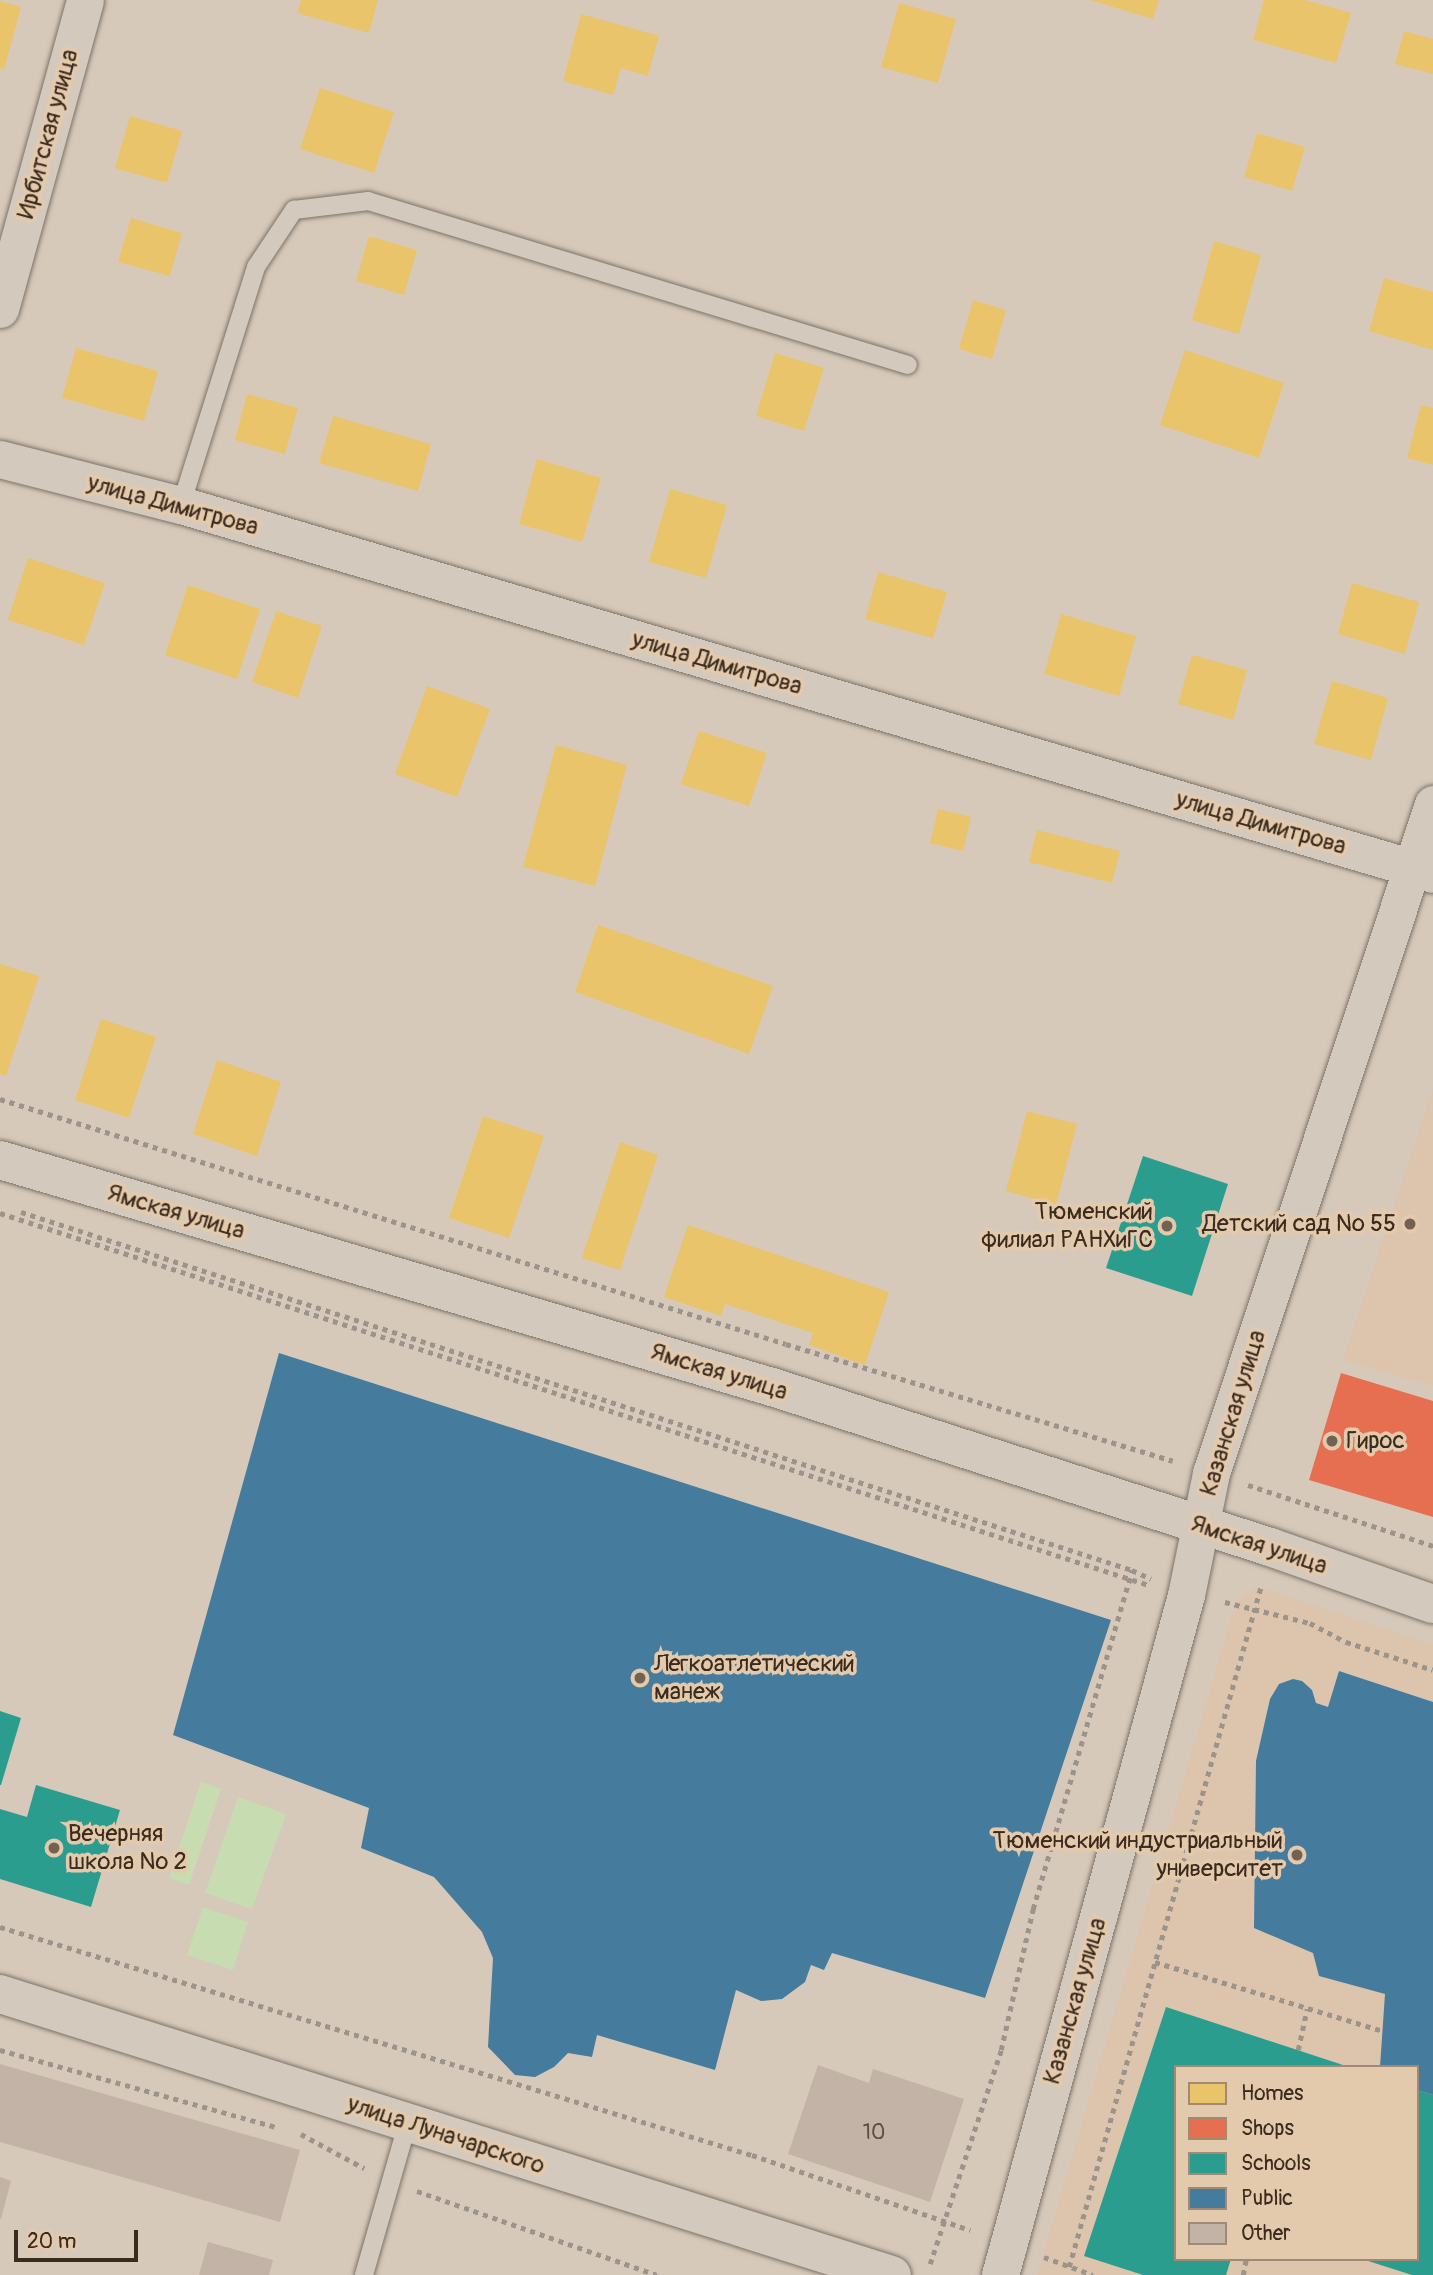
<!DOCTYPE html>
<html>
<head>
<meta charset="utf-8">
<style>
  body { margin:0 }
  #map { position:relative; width:1433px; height:2275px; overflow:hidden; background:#d7c9b9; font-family:Pangolin,sans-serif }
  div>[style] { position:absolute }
  .built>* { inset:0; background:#dcc4ad }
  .green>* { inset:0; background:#c7dcb1 }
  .homes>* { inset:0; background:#e9c46a }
  .shops>* { inset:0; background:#e76f51 }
  .schools>* { inset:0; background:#2a9d8f }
  .public>* { inset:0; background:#457b9d }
  .building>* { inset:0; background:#c3b3a7 }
  .path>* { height:4.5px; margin-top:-2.25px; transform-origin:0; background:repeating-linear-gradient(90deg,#9c938a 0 5px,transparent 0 10px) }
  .roads { filter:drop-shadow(0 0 2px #7c7369) drop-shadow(0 0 2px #7c7369) }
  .lane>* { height:18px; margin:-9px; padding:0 9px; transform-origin:9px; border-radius:9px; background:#d3c9bd }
  .street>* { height:37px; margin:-18.5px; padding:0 18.5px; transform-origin:18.5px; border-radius:18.5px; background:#d3c9bd }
  .primary>* { height:38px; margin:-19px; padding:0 19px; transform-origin:19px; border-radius:19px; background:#d3c9bd }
  .dots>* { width:19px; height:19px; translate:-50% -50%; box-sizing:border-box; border:4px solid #e4caac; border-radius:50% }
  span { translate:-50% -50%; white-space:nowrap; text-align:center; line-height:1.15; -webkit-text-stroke:7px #e4caac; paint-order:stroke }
  .number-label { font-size:21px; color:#5f4e42 }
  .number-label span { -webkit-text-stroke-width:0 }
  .street-label { font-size:24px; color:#3b2a1e }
  .poi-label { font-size:24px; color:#3b2a1e }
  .right { translate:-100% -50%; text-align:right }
  .left { translate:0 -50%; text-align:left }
  .legend { position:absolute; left:1174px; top:2065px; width:245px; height:196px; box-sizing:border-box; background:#e4caac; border:2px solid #a08a73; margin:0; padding:9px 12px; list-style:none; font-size:21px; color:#3b2a1e }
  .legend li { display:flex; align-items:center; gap:14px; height:35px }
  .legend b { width:35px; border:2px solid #a08a73 }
  .scale { position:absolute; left:14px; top:2230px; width:124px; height:32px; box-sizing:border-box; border:4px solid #3b2a1e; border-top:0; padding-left:9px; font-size:21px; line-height:24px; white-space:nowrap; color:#3b2a1e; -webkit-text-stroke:5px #e4caac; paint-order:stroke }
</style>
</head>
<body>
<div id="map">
  <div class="built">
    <div style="clip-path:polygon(1433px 1088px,1433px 1386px,1343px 1360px)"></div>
    <div style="clip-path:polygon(evenodd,1258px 1587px,1433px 1644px,1433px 2275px,1037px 2275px,1237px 1599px,1258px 1587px,1176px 2067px,1417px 2067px,1417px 2259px,1176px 2259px,1176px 2067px)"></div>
  </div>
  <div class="green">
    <div style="clip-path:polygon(201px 1782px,221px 1789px,189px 1885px,169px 1878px)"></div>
    <div style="clip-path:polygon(238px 1797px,286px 1814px,252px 1909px,205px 1893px)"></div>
    <div style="clip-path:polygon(203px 1907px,248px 1922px,233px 1970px,187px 1955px)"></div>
  </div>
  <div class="homes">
    <div style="clip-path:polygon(301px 0,378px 0,369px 33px,297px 13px)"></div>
    <div style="clip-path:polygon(1090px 0,1159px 0,1153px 19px)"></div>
    <div style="clip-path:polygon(1264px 0,1305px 0,1351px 13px,1336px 63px,1253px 40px)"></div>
    <div style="clip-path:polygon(0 1px,21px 7px,4px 70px,0 68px)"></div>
    <div style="clip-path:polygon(899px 3px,956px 19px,938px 83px,881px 67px)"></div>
    <div style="clip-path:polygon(581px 14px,659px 36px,648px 76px,621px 68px,613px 95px,563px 81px)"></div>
    <div style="clip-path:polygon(1404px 31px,1433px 39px,1433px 74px,1395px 64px)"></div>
    <div style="clip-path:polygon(320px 88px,394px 112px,374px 173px,300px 149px)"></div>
    <div style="clip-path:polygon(130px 116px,182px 131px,167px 183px,115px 168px)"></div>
    <div style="clip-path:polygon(1257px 133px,1305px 147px,1292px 191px,1244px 177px)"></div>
    <div style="clip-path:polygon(131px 218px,182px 233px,170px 276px,118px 262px)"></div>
    <div style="clip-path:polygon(369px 236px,417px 250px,404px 295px,356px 281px)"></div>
    <div style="clip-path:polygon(1214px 241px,1261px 255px,1239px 334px,1192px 320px)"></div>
    <div style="clip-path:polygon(1384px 278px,1433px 292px,1433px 350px,1369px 331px)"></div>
    <div style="clip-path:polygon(973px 300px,1006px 310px,992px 359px,959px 349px)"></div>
    <div style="clip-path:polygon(76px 348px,158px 371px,144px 421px,62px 398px)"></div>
    <div style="clip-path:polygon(1185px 350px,1284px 383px,1259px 458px,1160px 425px)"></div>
    <div style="clip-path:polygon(775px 353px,824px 368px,804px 431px,756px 416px)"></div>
    <div style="clip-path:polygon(247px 394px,298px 408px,285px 454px,235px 440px)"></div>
    <div style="clip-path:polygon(1421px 405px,1433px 408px,1433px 465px,1407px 458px)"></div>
    <div style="clip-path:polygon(333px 416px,431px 444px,418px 491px,319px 463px)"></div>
    <div style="clip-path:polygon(537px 459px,601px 478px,582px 542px,519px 524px)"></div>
    <div style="clip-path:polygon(670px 489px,727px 505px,706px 578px,649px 562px)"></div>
    <div style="clip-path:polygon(28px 558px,105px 583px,84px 645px,8px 620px)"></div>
    <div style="clip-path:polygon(878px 572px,947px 592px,933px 638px,865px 619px)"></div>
    <div style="clip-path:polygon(1352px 583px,1419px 602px,1405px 654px,1338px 634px)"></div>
    <div style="clip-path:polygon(188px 585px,260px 609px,237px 679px,165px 655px)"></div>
    <div style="clip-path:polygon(276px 611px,322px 626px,298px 698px,252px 682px)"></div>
    <div style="clip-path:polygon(1061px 614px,1136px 636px,1119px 696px,1044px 674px)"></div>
    <div style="clip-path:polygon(1192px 655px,1247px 670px,1233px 720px,1178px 704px)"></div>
    <div style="clip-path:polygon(1332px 681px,1388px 698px,1371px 760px,1314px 744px)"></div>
    <div style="clip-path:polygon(427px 686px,490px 709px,457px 797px,395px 774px)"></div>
    <div style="clip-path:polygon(699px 731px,767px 753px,749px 806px,681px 784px)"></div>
    <div style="clip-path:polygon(556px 745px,627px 765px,595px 886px,523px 867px)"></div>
    <div style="clip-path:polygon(938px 809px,971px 817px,963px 851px,930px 843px)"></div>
    <div style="clip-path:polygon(1037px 830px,1120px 851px,1112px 883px,1029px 862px)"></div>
    <div style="clip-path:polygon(598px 925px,773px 986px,749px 1054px,575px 992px)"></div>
    <div style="clip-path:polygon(0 964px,39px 976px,6px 1076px,0 1074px)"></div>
    <div style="clip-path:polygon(101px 1019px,156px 1037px,129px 1118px,75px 1100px)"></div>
    <div style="clip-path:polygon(217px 1060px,281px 1082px,257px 1156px,193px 1134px)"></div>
    <div style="clip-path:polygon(1027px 1111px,1077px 1124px,1056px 1205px,1006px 1191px)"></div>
    <div style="clip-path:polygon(483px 1116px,544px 1136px,509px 1238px,449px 1218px)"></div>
    <div style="clip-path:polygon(620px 1142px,658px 1155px,620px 1270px,582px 1258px)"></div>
    <div style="clip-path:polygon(688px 1225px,889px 1292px,865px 1365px,809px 1345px,813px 1333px,725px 1304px,721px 1316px,664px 1297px)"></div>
  </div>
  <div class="shops">
    <div style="clip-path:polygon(1341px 1373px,1433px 1401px,1433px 1517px,1309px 1480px)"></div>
  </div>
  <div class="schools">
    <div style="clip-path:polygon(1143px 1156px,1228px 1184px,1192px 1296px,1106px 1268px)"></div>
    <div style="clip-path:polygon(0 1711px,21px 1718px,1px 1785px,0 1785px)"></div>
    <div style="clip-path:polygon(36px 1785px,120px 1810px,91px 1907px,0 1879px,0 1809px,27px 1817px)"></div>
    <div style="clip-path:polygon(1166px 2007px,1346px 2066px,1176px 2067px,1176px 2259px,1231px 2259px,1226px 2275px,1143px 2275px,1084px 2256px)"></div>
    <div style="clip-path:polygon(1417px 2090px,1433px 2095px,1433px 2275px,1412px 2275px,1365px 2260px,1417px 2259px)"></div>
  </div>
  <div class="public">
    <div style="clip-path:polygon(279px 1353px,1111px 1620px,985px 1998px,832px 1953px,824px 1970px,811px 1965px,805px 1982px,782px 1999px,761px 2001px,736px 1990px,715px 2070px,597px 2035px,592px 2057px,568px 2053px,554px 2067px,535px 2077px,515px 2075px,488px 2047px,493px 1958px,482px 1932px,434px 1877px,361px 1848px,369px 1808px,173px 1735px)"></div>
    <div style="clip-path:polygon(1339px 1671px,1433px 1702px,1433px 2095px,1417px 2090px,1417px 2067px,1380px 2067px,1385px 1994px,1319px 1976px,1313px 1953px,1254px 1928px,1256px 1761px,1270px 1699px,1279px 1684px,1293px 1679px,1302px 1681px,1312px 1690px,1316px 1703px,1328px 1707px)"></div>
  </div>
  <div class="building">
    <div style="clip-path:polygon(0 2064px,300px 2150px,280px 2222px,0 2142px)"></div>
    <div style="clip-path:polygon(818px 2065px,869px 2083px,873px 2069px,964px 2099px,930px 2202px,788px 2154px)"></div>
    <div style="clip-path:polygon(0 2177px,11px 2181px,1px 2219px,0 2219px)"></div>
    <div style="clip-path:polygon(208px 2242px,273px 2260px,269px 2275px,199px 2275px)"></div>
  </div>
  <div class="path">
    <div style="left:0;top:1099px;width:823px;rotate:17.31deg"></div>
    <div style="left:786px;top:1344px;width:404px;rotate:16.8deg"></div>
    <div style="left:21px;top:1212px;width:1167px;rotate:17.86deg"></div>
    <div style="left:1132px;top:1570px;width:21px;rotate:25deg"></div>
    <div style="left:0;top:1213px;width:1207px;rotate:17.95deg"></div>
    <div style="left:1248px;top:1485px;width:195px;rotate:18.2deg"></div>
    <div style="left:1225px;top:1602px;width:88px;rotate:13.9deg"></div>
    <div style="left:1310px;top:1623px;width:41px;rotate:27.8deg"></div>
    <div style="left:1346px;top:1642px;width:91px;rotate:17.8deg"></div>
    <div style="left:0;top:1927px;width:786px;rotate:16.87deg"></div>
    <div style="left:752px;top:2155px;width:231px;rotate:19deg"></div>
    <div style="left:1155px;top:1962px;width:238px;rotate:16.8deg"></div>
    <div style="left:0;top:2050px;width:287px;rotate:15.6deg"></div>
    <div style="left:1298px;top:2050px;width:42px;rotate:-77.6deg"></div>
    <div style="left:301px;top:2134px;width:72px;rotate:28.4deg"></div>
    <div style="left:417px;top:2191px;width:254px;rotate:19.3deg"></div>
    <div style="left:1044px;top:2257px;width:52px;rotate:20.2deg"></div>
    <div style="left:930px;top:2264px;width:225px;rotate:-71.6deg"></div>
    <div style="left:1001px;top:2050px;width:145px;rotate:-77.2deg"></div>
    <div style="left:1033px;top:1909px;width:353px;rotate:-73.7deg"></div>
    <div style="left:1069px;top:2267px;width:708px;rotate:-74.25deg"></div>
    <div style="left:1243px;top:2275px;width:16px;rotate:-79deg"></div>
  </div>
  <div class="roads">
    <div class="lane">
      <div style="left:181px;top:505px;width:250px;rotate:-72.5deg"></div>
      <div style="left:256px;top:267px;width:69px;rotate:-56.3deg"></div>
      <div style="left:294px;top:210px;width:75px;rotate:-6.9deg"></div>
      <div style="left:368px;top:201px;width:564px;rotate:16.89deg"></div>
      <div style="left:364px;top:2275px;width:159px;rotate:-74deg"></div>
    </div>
    <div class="street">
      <div style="left:0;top:309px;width:320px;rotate:-74.6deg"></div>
      <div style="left:0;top:459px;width:187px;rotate:14.3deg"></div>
      <div style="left:181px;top:505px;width:1305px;rotate:16.42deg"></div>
      <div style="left:1000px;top:2275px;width:705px;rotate:-74.7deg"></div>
      <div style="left:1186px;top:1595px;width:125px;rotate:-78.4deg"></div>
      <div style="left:1211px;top:1473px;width:705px;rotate:-71.64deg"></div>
    </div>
    <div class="primary">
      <div style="left:0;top:1160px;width:805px;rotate:16.39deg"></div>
      <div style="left:772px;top:1387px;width:523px;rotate:17.81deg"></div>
      <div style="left:1270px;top:1547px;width:173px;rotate:19.3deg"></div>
      <div style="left:0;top:1994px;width:935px;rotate:17.49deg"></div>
    </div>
  </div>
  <div class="dots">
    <div style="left:1410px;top:1224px;background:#726254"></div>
    <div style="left:1167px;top:1226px;background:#726254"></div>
    <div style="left:1332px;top:1441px;background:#726254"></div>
    <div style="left:640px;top:1678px;background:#726254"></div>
    <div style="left:54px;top:1848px;background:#726254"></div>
    <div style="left:1297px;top:1855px;background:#726254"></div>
  </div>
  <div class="number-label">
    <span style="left:874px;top:2133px">10</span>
  </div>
  <div class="street-label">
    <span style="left:48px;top:134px;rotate:-75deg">Ирбитская улица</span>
    <span style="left:173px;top:505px;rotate:15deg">улица Димитрова</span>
    <span style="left:717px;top:663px;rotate:16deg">улица Димитрова</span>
    <span style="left:1261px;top:823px;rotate:16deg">улица Димитрова</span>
    <span style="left:176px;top:1212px;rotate:16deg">Ямская улица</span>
    <span style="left:719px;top:1372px;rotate:17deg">Ямская улица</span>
    <span style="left:1233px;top:1413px;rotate:-73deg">Казанская улица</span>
    <span style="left:1259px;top:1545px;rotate:18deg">Ямская улица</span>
    <span style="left:1075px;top:2001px;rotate:-74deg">Казанская улица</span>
    <span style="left:446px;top:2135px;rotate:18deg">улица Луначарского</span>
  </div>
  <div class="poi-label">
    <span class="right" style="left:1153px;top:1226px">Тюменский<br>филиал РАНХиГС</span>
    <span class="right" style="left:1396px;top:1224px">Детский сад № 55</span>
    <span class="left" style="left:1346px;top:1441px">Гирос</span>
    <span class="left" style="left:654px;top:1678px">Легкоатлетический<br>манеж</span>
    <span class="left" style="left:68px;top:1848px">Вечерняя<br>школа № 2</span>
    <span class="right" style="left:1283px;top:1855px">Тюменский индустриальный<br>университет</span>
  </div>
  <ul class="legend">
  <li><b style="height:19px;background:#e9c46a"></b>Homes</li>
  <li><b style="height:19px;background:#e76f51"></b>Shops</li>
  <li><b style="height:19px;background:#2a9d8f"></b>Schools</li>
  <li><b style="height:19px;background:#457b9d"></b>Public</li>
  <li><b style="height:19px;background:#c3b3a7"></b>Other</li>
  </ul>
  <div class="scale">20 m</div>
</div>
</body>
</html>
